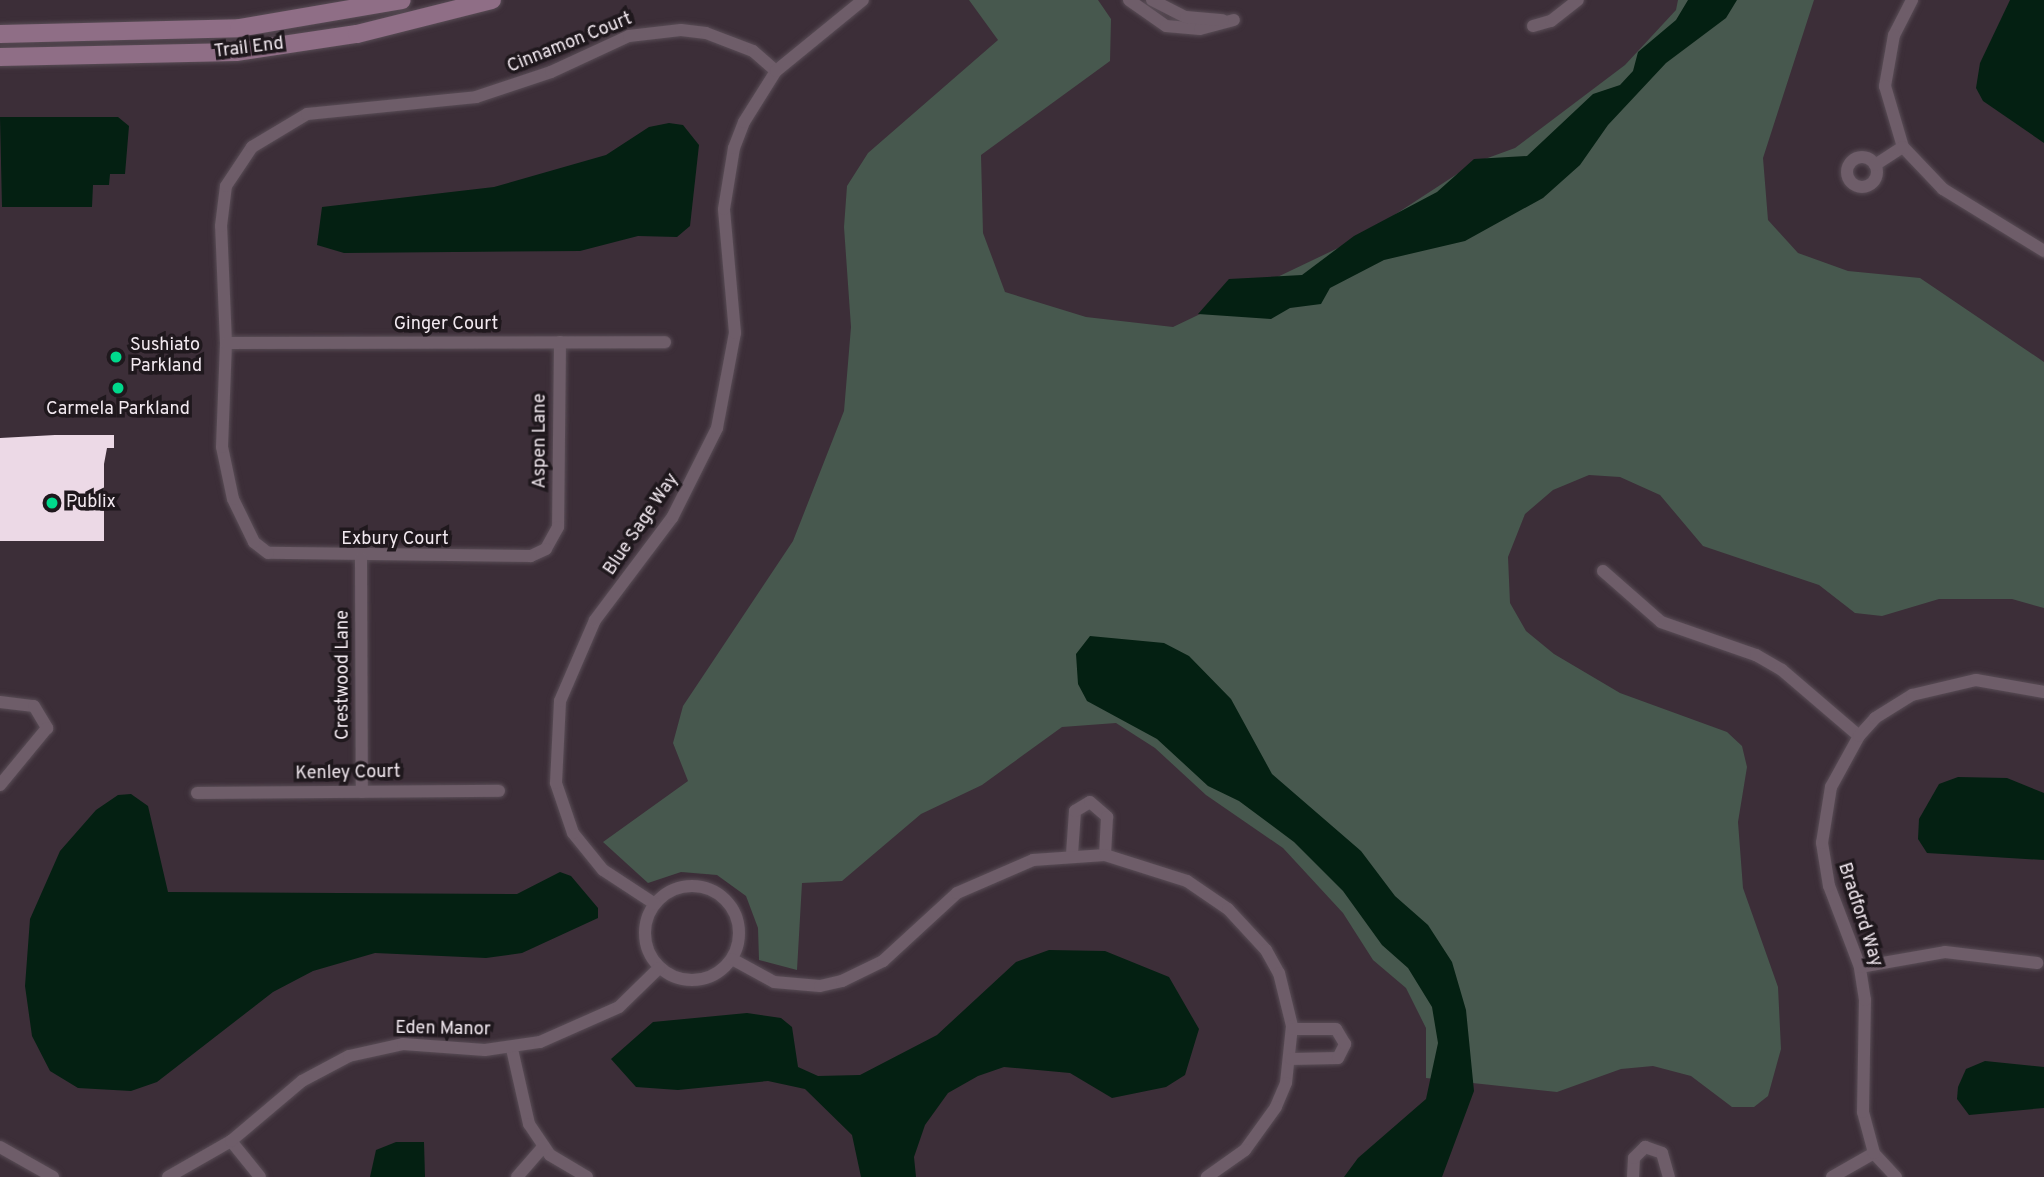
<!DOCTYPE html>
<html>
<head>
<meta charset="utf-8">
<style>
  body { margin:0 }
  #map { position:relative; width:2044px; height:1177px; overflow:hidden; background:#3c2e38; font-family:Overpass,sans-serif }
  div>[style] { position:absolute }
  .green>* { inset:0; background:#47584e }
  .water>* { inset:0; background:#042012 }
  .building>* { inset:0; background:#ecd9e6 }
  .roads { filter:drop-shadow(0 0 2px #594d56) drop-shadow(0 0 2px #594d56) }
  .street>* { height:12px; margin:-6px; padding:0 6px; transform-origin:6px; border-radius:6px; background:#6e5d69 }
  .street>.ring { margin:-6px; padding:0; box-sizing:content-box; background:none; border:12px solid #6e5d69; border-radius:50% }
  .secondary>* { height:18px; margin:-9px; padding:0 9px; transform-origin:9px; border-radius:9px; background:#8f6e86 }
  .dots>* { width:19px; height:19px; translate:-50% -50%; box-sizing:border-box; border:4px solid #1f181d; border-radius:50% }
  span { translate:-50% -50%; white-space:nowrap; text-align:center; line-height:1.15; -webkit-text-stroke:7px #1f181d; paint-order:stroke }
  .street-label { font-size:18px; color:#f2e9f0 }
  .poi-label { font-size:18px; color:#f2e9f0 }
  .left { translate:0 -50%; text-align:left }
</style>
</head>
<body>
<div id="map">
  <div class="green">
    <div style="clip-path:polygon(969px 0,1098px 0,1111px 19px,1110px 61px,981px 155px,983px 233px,1005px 292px,1086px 317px,1173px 327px,1359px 238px,1474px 163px,1515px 148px,1625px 65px,1676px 10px,1678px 0,1814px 0,1763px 158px,1768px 220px,1798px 253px,1848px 271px,1920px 278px,2044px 362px,2044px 608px,2012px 599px,1939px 599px,1882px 616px,1855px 613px,1819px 585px,1703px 546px,1660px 495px,1620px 477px,1589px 475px,1553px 490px,1525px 514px,1508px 557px,1510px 603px,1526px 631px,1554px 654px,1620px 693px,1727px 732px,1742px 746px,1747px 767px,1738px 822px,1743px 888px,1778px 987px,1781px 1049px,1768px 1096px,1754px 1107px,1732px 1107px,1691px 1076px,1653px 1066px,1621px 1069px,1557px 1092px,1426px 1078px,1426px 1028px,1406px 988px,1373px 960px,1343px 913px,1283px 848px,1206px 795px,1155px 748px,1116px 723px,1062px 727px,982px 785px,921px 814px,842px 881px,802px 883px,797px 970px,759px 960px,758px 928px,746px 896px,717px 875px,681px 872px,648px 883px,603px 842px,688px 781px,673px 743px,683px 706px,793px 541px,844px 411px,851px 327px,844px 227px,847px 186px,868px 153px,998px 40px)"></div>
  </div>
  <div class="water">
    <div style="clip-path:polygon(1688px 0,1737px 0,1726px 18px,1666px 63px,1608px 125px,1580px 165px,1543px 198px,1465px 241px,1384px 260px,1330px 288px,1321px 304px,1290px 308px,1271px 319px,1198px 314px,1229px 279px,1302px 275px,1354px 236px,1437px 192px,1474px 159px,1527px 156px,1593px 94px,1620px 85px,1633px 71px,1638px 52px,1676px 20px)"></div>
    <div style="clip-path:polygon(2010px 0,2044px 0,2044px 143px,1983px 101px,1976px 88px,1980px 63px)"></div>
    <div style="clip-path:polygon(0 117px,118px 117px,129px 126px,125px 174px,110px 174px,109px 185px,93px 185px,92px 207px,2px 207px)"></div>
    <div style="clip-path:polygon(669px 123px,683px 125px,699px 145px,690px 226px,677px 237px,638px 236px,580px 251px,344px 253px,317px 245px,322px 207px,494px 187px,606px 155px,649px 127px)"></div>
    <div style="clip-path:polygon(1090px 636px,1164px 643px,1189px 656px,1231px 699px,1272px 774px,1361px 851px,1395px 896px,1428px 925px,1452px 962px,1466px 1010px,1474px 1091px,1442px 1177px,1344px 1177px,1358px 1158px,1426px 1099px,1438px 1043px,1432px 1007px,1408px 968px,1382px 945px,1343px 891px,1294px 842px,1239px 801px,1208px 786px,1157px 739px,1087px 701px,1078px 684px,1076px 654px)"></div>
    <div style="clip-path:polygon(1958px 777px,2007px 778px,2044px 793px,2044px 860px,1927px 853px,1918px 839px,1919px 819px,1939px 784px)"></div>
    <div style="clip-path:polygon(131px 794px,148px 806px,168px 892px,517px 894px,560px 872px,571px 876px,598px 908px,598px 918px,522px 953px,486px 958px,375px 953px,313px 971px,273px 992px,157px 1082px,131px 1091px,78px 1088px,50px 1071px,32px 1036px,25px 986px,30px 919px,60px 851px,96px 810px,118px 795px)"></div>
    <div style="clip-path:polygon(1049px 950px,1105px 951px,1169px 977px,1199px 1029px,1185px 1075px,1166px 1087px,1112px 1098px,1070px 1073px,1004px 1067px,978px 1076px,948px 1093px,925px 1125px,914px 1157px,916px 1177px,861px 1177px,852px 1135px,805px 1089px,768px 1081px,678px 1090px,636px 1087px,611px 1059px,653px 1022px,747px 1013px,781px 1018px,792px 1027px,798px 1067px,818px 1076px,860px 1075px,937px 1035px,1016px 962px)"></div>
    <div style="clip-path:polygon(1985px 1061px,2044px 1067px,2044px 1108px,1969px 1115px,1957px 1099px,1958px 1087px,1966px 1069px)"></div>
    <div style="clip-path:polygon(396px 1142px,424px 1142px,425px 1177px,370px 1177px,376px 1150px)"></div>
  </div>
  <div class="building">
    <div style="clip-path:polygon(55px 435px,114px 435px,114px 448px,107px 448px,104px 464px,104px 541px,0 541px,0 438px)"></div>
  </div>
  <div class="roads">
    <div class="street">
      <div style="left:1129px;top:0;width:45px;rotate:35.1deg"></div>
      <div style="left:1166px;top:26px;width:34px;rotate:5deg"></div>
      <div style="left:1200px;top:29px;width:35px;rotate:-15deg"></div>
      <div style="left:1152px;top:0;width:38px;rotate:27deg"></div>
      <div style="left:1186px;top:17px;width:37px;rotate:5deg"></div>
      <div style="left:1912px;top:0;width:39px;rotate:117deg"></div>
      <div style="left:1894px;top:35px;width:52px;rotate:100deg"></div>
      <div style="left:1885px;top:86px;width:64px;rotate:73.6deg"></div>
      <div style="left:1903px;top:147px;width:58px;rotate:46.4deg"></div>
      <div style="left:1943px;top:189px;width:119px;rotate:31.5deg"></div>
      <div style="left:1533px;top:26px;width:19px;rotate:-16deg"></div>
      <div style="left:1551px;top:21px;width:34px;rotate:-38deg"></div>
      <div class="ring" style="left:1847px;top:157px;width:18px;height:18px"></div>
      <div style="left:1875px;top:165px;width:33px;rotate:-33deg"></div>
      <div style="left:560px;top:342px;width:185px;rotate:90.6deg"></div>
      <div style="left:558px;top:527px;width:25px;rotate:119deg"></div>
      <div style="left:546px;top:549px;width:17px;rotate:155deg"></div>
      <div style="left:531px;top:556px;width:263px;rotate:-179.3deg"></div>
      <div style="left:268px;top:553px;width:18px;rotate:-142deg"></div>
      <div style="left:254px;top:542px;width:48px;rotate:-116deg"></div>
      <div style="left:233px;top:499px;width:53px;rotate:-101.9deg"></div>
      <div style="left:222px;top:447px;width:104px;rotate:-87.8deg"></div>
      <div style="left:226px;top:343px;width:117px;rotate:-92.4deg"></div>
      <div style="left:221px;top:226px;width:40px;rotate:-82.9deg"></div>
      <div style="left:226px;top:186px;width:47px;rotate:-56.3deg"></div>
      <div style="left:252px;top:147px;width:64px;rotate:-31deg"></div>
      <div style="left:307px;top:114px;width:170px;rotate:-5.7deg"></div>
      <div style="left:476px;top:97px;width:79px;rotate:-18.4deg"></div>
      <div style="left:551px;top:72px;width:86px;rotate:-24.8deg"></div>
      <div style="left:629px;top:36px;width:52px;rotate:-6.6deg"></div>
      <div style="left:681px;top:30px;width:25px;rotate:7deg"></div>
      <div style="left:706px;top:33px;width:50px;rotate:21deg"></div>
      <div style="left:753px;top:51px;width:30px;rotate:41deg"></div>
      <div style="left:226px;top:343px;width:439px;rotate:-0.1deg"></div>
      <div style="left:361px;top:558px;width:234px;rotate:89.8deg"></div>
      <div style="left:1603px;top:571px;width:77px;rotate:41.3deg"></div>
      <div style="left:1661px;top:622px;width:101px;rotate:19.2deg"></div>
      <div style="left:1756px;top:655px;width:30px;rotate:30deg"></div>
      <div style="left:1782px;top:670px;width:101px;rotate:40.6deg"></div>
      <div style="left:0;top:702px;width:34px;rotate:7deg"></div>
      <div style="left:34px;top:706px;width:26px;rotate:59deg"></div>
      <div style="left:47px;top:728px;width:74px;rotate:129.5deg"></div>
      <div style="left:197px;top:793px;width:302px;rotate:-0.4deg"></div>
      <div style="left:1072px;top:854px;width:43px;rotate:-86deg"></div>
      <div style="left:1075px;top:811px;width:17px;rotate:-31deg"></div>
      <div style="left:1090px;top:802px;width:23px;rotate:41deg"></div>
      <div style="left:1107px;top:817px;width:38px;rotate:93deg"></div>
      <div class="ring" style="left:645px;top:886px;width:82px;height:82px"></div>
      <div style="left:655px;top:904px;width:62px;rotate:-146.8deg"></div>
      <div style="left:603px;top:870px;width:48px;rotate:-129deg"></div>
      <div style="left:573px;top:833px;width:53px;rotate:-108.8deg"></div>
      <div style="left:556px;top:783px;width:82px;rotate:-87.2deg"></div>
      <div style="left:560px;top:701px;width:88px;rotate:-66.6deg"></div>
      <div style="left:595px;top:620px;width:128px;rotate:-53deg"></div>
      <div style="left:672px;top:518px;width:101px;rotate:-63.4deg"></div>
      <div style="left:717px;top:428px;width:97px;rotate:-79.3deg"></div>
      <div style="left:735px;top:333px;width:124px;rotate:-95.1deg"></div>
      <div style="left:724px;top:209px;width:62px;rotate:-80.7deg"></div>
      <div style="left:734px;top:148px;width:28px;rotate:-69deg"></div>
      <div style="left:744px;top:122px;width:60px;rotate:-57.9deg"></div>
      <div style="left:776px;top:71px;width:112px;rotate:-39.2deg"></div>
      <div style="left:732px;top:959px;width:48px;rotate:28.7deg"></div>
      <div style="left:774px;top:982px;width:46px;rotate:5deg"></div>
      <div style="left:820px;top:986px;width:23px;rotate:-13deg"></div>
      <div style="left:842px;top:981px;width:46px;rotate:-26deg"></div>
      <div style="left:883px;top:961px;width:100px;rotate:-42.6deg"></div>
      <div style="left:957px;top:893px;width:83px;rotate:-23.5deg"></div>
      <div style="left:1033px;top:860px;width:72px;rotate:-4deg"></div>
      <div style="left:1105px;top:855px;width:86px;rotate:17.6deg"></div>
      <div style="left:1187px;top:881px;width:50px;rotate:34.3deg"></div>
      <div style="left:1228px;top:909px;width:56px;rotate:47.2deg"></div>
      <div style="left:1266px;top:950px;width:26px;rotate:61deg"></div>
      <div style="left:1279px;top:973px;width:55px;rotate:76.2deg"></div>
      <div style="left:1292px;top:1026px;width:57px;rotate:96deg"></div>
      <div style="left:1286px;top:1083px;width:26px;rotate:113deg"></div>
      <div style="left:1276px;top:1107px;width:53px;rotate:125.8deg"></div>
      <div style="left:1245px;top:1150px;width:47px;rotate:144.6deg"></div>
      <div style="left:1860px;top:967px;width:86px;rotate:-10deg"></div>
      <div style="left:1945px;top:952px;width:93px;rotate:6.8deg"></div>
      <div style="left:512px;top:1049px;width:77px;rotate:77.2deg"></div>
      <div style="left:529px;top:1124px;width:37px;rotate:56deg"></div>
      <div style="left:550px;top:1155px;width:43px;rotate:30.7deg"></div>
      <div style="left:1291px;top:1059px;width:47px;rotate:-1.2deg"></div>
      <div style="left:1338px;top:1058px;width:16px;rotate:-63deg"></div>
      <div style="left:1345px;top:1044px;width:17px;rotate:-121deg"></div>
      <div style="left:1336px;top:1029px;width:43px;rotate:180deg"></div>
      <div style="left:231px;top:1141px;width:46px;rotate:51.1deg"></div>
      <div style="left:0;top:1147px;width:61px;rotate:29.5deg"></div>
      <div style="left:168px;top:1177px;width:73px;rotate:-29.7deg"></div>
      <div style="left:231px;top:1141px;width:93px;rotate:-40.2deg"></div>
      <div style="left:302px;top:1081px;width:53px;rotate:-28deg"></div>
      <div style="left:349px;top:1056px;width:55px;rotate:-12.5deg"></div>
      <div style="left:403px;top:1044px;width:82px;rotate:4.2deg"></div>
      <div style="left:485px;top:1050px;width:56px;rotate:-8.3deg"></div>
      <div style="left:540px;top:1042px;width:86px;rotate:-23.9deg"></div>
      <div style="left:619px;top:1007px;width:56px;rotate:-44.3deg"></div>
      <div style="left:517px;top:1177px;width:40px;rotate:-49deg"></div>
      <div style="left:1633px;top:1177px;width:19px;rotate:-87deg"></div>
      <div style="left:1634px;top:1158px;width:16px;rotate:-45deg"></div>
      <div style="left:1645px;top:1147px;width:18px;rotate:19deg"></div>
      <div style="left:1662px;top:1153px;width:25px;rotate:74deg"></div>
      <div style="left:1832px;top:1177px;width:48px;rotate:-29.7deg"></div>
      <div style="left:1896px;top:1177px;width:33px;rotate:-133deg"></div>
      <div style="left:1874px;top:1153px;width:42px;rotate:-105deg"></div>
      <div style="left:1863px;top:1112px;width:112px;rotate:-89deg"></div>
      <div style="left:1865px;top:1000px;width:33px;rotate:-99deg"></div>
      <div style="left:1860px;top:967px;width:87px;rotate:-110.9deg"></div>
      <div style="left:1829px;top:886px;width:44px;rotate:-99.2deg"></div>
      <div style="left:1822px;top:843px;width:57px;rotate:-80.9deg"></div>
      <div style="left:1831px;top:787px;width:58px;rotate:-61.2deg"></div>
      <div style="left:1859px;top:736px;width:24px;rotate:-48deg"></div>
      <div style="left:1875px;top:718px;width:44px;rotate:-31.9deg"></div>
      <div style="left:1912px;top:695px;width:66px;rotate:-13.2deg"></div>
      <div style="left:1976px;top:680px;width:69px;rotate:10deg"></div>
    </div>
    <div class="secondary">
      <div style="left:0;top:34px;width:239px;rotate:-1.4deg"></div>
      <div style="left:239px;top:28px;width:165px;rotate:-9.7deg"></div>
      <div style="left:0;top:57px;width:236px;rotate:-1.2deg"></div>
      <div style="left:236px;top:52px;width:122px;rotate:-8.5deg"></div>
      <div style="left:357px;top:34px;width:139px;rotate:-14.1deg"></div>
    </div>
  </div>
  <div class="dots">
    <div style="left:116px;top:357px;background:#00d98c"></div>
    <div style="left:118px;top:388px;background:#00d98c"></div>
    <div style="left:52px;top:503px;background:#00d98c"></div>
  </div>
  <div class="street-label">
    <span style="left:570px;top:44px;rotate:-22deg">Cinnamon Court</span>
    <span style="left:249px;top:49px;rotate:-7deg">Trail End</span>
    <span style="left:446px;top:325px">Ginger Court</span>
    <span style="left:541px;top:441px;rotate:-90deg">Aspen Lane</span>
    <span style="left:642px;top:525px;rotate:-56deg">Blue Sage Way</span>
    <span style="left:395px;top:540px">Exbury Court</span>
    <span style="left:344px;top:675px;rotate:-90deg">Crestwood Lane</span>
    <span style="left:348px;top:774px;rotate:-1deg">Kenley Court</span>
    <span style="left:1859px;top:915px;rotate:72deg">Bradford Way</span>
    <span style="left:443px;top:1030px;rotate:1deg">Eden Manor</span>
  </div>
  <div class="poi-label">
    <span class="left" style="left:130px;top:357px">Sushiato<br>Parkland</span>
    <span style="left:118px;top:410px">Carmela Parkland</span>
    <span class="left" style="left:66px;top:503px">Publix</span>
  </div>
</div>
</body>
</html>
